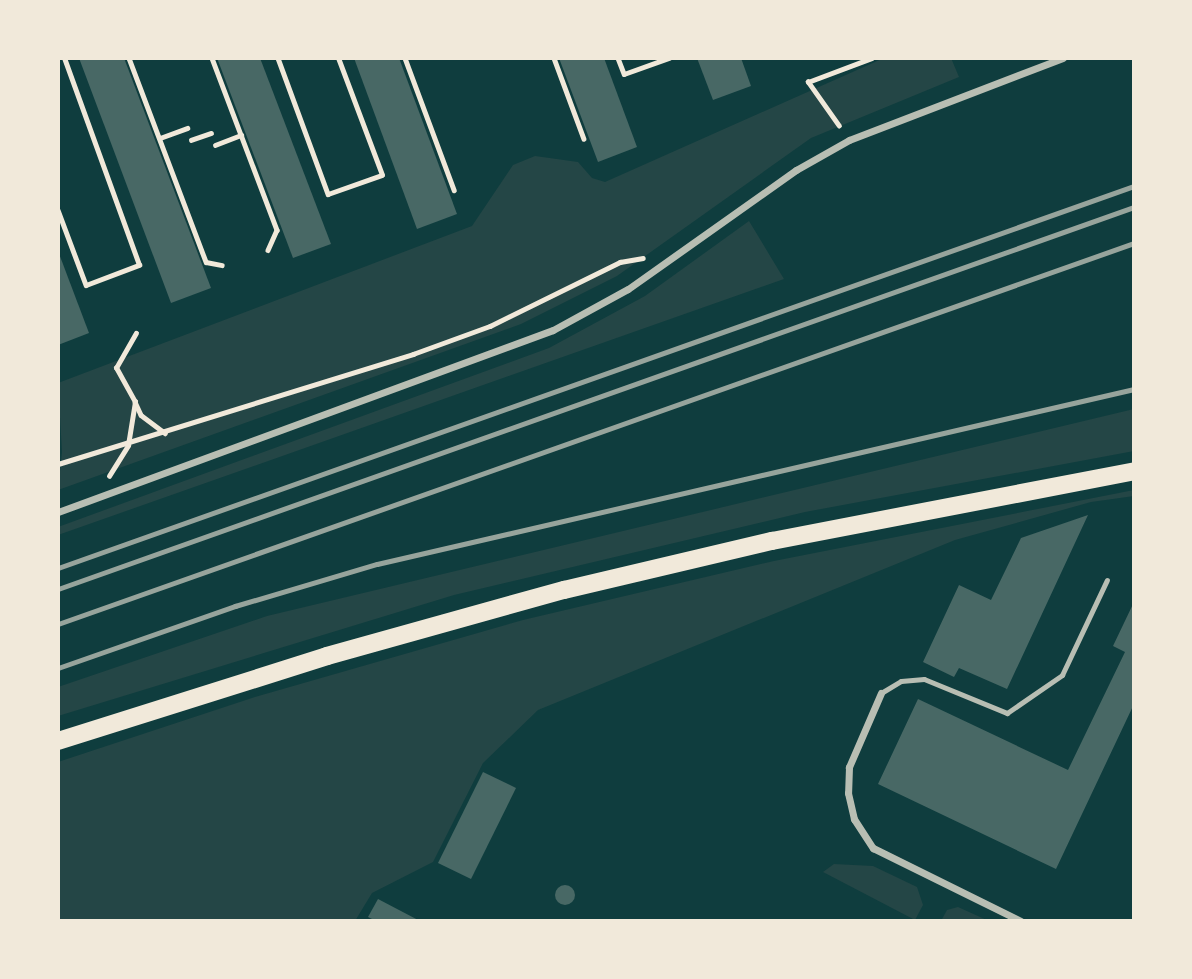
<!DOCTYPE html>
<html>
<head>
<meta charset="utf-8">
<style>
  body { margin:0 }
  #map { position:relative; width:1192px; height:979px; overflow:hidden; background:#0f3d3e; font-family:"DejaVu Sans",sans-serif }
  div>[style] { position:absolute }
  .green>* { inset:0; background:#244646 }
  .building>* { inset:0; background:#486865 }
  .round { border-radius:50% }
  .path>* { height:4.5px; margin:-2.25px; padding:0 2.25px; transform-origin:2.25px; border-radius:2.25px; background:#f1e9da }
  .service>* { height:5px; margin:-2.5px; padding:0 2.5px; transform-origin:2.5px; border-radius:2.5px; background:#b8beb3 }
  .minor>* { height:7px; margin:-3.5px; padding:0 3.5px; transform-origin:3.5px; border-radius:3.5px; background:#b8beb3 }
  .primary>* { height:18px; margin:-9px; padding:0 9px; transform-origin:9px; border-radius:9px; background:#f1e9da }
  .rail>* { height:5px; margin:-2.5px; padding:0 2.5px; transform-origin:2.5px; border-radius:2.5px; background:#97a49c }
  span { translate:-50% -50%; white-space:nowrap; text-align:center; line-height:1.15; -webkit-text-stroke:7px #f1e9da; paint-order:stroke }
  .frame { position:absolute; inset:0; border:60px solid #f1e9da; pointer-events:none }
</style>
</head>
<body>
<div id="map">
  <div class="green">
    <div style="clip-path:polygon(884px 58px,951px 58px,959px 77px,811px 138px,617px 276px,521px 324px,58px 490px,62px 452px,58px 383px,472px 226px,513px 165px,535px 156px,578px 162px,592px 178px,605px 182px)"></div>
    <div style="clip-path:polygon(749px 221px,784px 279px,58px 535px,58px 527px,549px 348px,645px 296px)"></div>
    <div style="clip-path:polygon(1134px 409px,1134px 451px,805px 512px,454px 595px,58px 716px,58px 687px,267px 616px)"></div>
    <div style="clip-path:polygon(1134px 490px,1134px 496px,1091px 502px,955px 540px,538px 710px,483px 763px,433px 862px,372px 893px,355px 921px,58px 921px,58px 762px,255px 697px,523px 620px,774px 561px)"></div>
    <div style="clip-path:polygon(834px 864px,873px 866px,917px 887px,923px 905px,915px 920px,823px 872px)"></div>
    <div style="clip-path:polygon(958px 907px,989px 921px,941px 921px,947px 910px)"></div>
  </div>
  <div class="building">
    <div style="clip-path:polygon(79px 58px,124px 58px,211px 288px,171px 303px)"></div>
    <div style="clip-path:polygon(217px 58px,260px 58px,331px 244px,293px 258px)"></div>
    <div style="clip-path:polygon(354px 58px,399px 58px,457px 214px,417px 229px)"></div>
    <div style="clip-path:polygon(559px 58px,604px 58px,637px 147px,598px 162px)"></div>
    <div style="clip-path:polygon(697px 58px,741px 58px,751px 86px,713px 100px)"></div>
    <div style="clip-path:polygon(58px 251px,89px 333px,58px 345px)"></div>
    <div style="clip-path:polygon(1088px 515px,1007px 689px,959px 668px,954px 677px,923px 662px,959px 585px,991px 600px,1021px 538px)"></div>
    <div style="clip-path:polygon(1134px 602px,1134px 704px,1056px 869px,878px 784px,918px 699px,1068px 770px,1125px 652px,1113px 646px)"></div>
    <div style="clip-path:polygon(483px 772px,516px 788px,471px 879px,438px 863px)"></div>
    <div class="round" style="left:555px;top:885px;width:20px;height:20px"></div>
    <div style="clip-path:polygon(378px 899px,420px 921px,376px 921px,368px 917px)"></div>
  </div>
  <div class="path">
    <div style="left:129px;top:58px;width:218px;rotate:69.3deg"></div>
    <div style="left:206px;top:262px;width:16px;rotate:11deg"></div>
    <div style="left:212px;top:58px;width:184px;rotate:69.3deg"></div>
    <div style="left:277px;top:230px;width:22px;rotate:114deg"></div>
    <div style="left:278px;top:58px;width:145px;rotate:69.8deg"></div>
    <div style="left:328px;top:194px;width:57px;rotate:-19.4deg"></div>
    <div style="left:382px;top:175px;width:125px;rotate:-110.6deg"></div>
    <div style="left:405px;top:58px;width:141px;rotate:69.6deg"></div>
    <div style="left:554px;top:58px;width:86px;rotate:69.7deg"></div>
    <div style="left:618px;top:58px;width:17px;rotate:69deg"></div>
    <div style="left:624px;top:74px;width:48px;rotate:-19.6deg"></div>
    <div style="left:839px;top:126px;width:54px;rotate:-125.2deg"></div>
    <div style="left:808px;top:82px;width:68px;rotate:-20.6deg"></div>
    <div style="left:160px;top:138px;width:29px;rotate:-20deg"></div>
    <div style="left:191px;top:140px;width:21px;rotate:-19deg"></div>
    <div style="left:215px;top:145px;width:28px;rotate:-21deg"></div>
    <div style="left:58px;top:210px;width:80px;rotate:69.5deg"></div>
    <div style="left:86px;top:285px;width:57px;rotate:-20.7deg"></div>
    <div style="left:139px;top:265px;width:220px;rotate:-109.9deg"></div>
    <div style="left:135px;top:402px;width:14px;rotate:65deg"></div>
    <div style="left:141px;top:415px;width:30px;rotate:37deg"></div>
    <div style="left:58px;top:464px;width:372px;rotate:-17.2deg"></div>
    <div style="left:413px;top:354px;width:82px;rotate:-20deg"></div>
    <div style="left:490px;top:326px;width:145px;rotate:-26.2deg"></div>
    <div style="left:620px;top:262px;width:23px;rotate:-10deg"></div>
    <div style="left:109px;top:476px;width:36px;rotate:-58deg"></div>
    <div style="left:128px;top:445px;width:44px;rotate:-80.8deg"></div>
    <div style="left:135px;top:402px;width:39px;rotate:-119deg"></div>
    <div style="left:116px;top:368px;width:40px;rotate:-60.3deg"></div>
  </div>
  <div class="service">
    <div style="left:881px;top:693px;width:23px;rotate:-31deg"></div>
    <div style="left:901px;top:681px;width:23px;rotate:-5deg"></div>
    <div style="left:924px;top:679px;width:90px;rotate:22.3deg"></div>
    <div style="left:1007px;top:713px;width:67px;rotate:-34.6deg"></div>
    <div style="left:1062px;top:675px;width:105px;rotate:-64.7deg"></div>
  </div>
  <div class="minor">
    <div style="left:58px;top:512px;width:527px;rotate:-20.19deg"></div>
    <div style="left:553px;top:330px;width:85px;rotate:-28.7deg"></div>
    <div style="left:628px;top:289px;width:206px;rotate:-35.3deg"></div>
    <div style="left:796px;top:170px;width:61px;rotate:-29.5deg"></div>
    <div style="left:849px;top:140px;width:229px;rotate:-21deg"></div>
    <div style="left:881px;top:693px;width:81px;rotate:113.4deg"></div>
    <div style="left:849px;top:767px;width:26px;rotate:92deg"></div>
    <div style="left:848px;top:793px;width:27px;rotate:77deg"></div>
    <div style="left:854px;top:819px;width:35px;rotate:57deg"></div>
    <div style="left:873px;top:848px;width:165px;rotate:26.3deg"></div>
  </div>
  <div class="primary">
    <div style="left:58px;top:741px;width:282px;rotate:-17.5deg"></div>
    <div style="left:327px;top:656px;width:246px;rotate:-15.6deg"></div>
    <div style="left:564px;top:590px;width:214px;rotate:-13.3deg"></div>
    <div style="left:772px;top:541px;width:369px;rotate:-10.9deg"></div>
  </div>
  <div class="rail">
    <div style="left:58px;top:568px;width:1142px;rotate:-19.55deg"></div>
    <div style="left:58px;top:589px;width:1142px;rotate:-19.55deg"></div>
    <div style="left:58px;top:624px;width:1141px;rotate:-19.5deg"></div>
    <div style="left:58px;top:668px;width:188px;rotate:-19.3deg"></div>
    <div style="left:235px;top:606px;width:148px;rotate:-16.5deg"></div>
    <div style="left:377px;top:564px;width:777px;rotate:-13.02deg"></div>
  </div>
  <div class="frame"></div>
</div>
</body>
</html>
